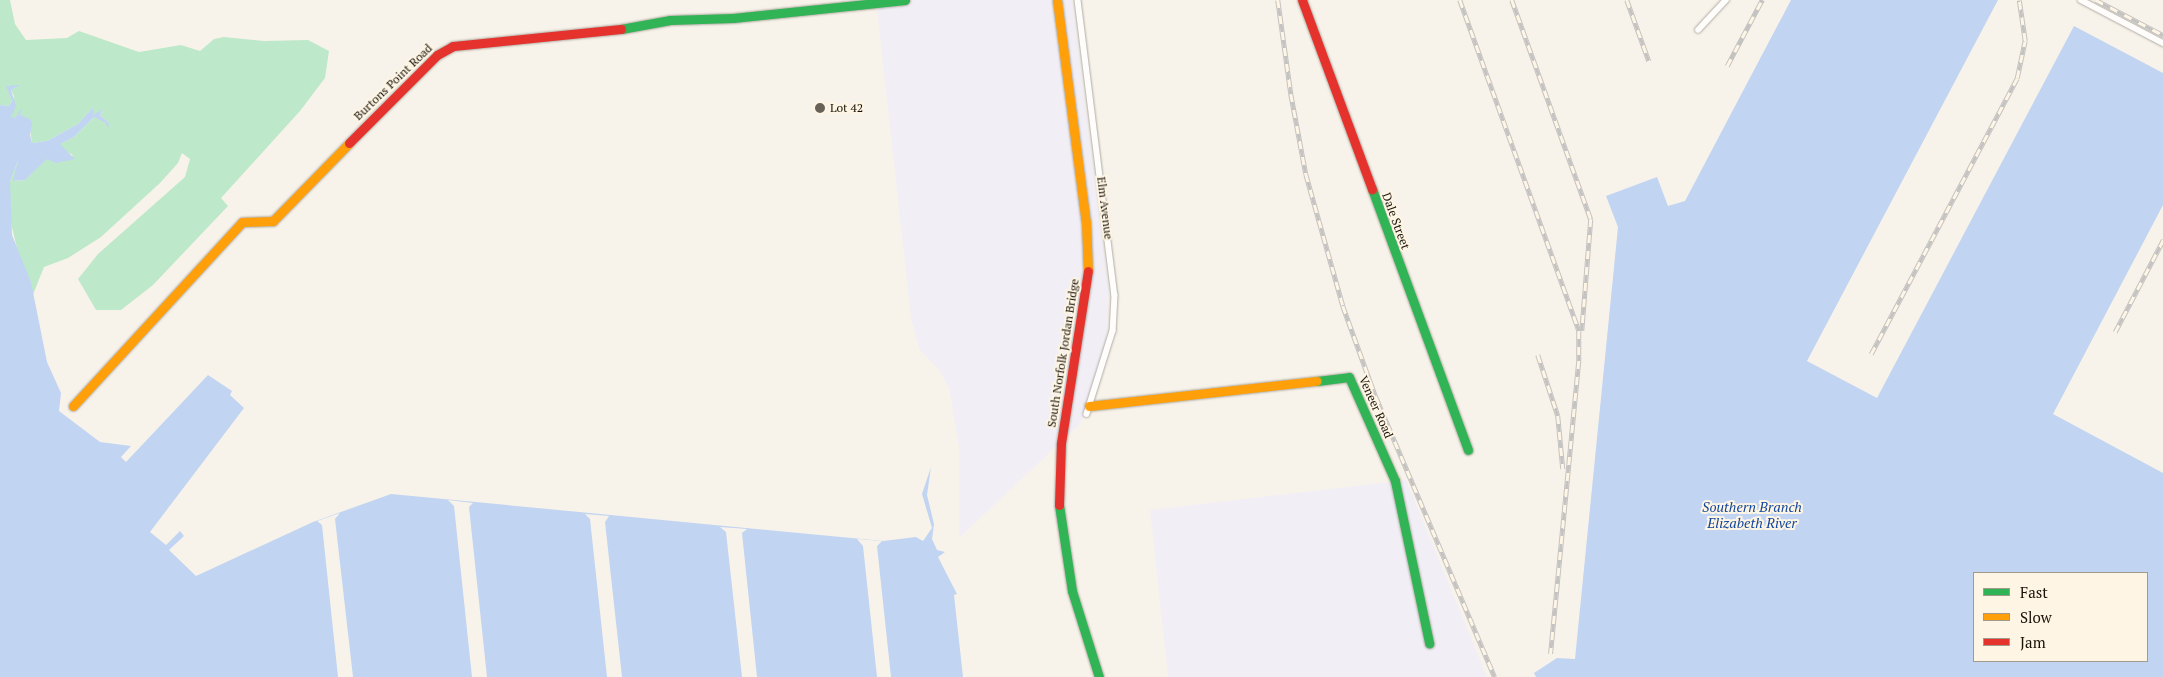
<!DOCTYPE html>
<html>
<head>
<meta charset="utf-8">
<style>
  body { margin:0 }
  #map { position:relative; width:2163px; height:677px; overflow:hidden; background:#f8f3ea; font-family:"PT Serif",serif }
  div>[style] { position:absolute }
  .industrial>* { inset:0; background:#f1eef6 }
  .green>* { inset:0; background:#bde8ca }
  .water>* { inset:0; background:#c1d4f2 }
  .pier>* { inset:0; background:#f8f3ea }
  .roads { filter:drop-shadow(0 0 1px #b0aca3) drop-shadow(0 0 1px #b0aca3) }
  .street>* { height:5.5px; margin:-2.75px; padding:0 2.75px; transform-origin:2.75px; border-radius:2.75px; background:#fefdfc }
  .fast>* { height:9px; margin:-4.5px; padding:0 4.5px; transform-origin:4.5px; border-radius:4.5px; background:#30b455 }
  .slow>* { height:9px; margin:-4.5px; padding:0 4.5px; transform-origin:4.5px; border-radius:4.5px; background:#ff9f0a }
  .jam>* { height:9px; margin:-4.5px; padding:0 4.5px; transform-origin:4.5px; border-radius:4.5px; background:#e5322d }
  .rail>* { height:4.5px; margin-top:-2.25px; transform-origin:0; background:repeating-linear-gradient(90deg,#fef5e4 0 8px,#c5c3c1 0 16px); box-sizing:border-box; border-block:1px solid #c5c3c1 }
  .dots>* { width:14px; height:14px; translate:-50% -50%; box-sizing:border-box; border:2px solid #fef5e4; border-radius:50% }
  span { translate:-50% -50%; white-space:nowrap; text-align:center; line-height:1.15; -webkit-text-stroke:4px #fef5e4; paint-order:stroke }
  .street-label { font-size:12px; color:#191309 }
  .poi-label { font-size:12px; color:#191309 }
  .left { translate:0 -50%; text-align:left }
  .water-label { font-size:14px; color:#11479d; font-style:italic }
  .legend { position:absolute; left:1973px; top:572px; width:175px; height:90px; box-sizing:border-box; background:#fef5e4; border:1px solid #a29b8c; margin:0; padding:6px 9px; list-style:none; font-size:15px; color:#191309 }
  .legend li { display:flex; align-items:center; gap:10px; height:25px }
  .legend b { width:25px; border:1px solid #a29b8c }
</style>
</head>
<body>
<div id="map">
  <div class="industrial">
    <div style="clip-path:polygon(876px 0,1072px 0,1109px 292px,1106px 340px,1081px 423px,959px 538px,959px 447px,949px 388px,940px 371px,919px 349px,911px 318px)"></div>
    <div style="clip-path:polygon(1406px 480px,1487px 677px,1168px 677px,1150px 510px)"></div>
  </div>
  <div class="green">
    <div style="clip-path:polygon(0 0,10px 0,15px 24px,26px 40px,67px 38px,79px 31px,139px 52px,181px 45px,200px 51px,214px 39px,224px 37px,264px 41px,308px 40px,329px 51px,325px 78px,300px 111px,221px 198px,228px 206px,153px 285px,121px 310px,96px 310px,78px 279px,98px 254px,185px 177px,190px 159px,182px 153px,178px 163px,160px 183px,101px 237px,68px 258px,44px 267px,32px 297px,31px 282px,20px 261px,10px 219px,10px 182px,18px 160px,14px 181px,25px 180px,47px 158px,68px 160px,73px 155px,62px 149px,60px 144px,74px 137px,94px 117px,109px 123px,100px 115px,103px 110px,92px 116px,94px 106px,78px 124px,47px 141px,32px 143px,30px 130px,19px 113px,14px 119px,11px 117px,14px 96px,11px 90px,18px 86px,8px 90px,12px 101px,9px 106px,0 105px)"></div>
  </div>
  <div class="water">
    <div style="clip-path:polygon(evenodd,1791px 0,1998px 0,1807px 361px,1877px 398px,2074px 26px,2163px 73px,2163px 205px,2053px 414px,2163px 473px,2163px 677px,1536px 677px,1534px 673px,1557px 658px,1575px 659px,1618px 227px,1606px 196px,1657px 177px,1668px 206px,1685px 201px,1791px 0,1974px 573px,2147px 573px,2147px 661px,1974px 661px,1974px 573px)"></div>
    <div style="clip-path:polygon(20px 85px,11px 90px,16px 106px,11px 117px,15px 118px,22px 108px,20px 115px,30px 119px,32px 124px,30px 135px,32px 143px,47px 141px,78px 124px,94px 106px,93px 115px,103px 109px,100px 115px,109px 123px,108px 129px,106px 123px,94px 117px,74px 137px,60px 144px,75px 159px,56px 163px,47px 159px,25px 180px,13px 181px,18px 160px,10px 182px,12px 235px,31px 282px,47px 362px,61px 393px,59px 411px,100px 442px,131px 446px,121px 457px,126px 462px,208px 375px,232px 391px,230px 395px,244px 408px,150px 532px,166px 545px,180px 531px,184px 536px,169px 550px,196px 576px,313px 522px,391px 494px,883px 541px,916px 537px,923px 541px,932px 528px,922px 494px,931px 467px,927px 495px,934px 524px,932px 539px,937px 550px,945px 552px,938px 557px,957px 594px,954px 595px,963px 677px,0 677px,0 105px,9px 106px,12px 101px,6px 86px)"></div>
  </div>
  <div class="pier">
    <div style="clip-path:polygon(448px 500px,473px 503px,469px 507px,487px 677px,472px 677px,454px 506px)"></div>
    <div style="clip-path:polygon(340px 513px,335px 519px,353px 677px,338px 677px,322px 525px,317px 521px)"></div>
    <div style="clip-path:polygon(585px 514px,609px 516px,605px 522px,622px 677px,607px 677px,590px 519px)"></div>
    <div style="clip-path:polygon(720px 527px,747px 529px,742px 533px,757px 677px,742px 677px,726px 532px)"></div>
    <div style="clip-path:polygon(857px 539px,882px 541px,877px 546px,891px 677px,877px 677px,863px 546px)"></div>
  </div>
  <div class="roads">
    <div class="street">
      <div style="left:1078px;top:0;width:297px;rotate:82.9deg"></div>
      <div style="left:1115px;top:295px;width:36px;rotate:93deg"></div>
      <div style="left:1113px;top:331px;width:87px;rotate:107.4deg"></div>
      <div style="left:2081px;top:0;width:93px;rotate:27.7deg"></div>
      <div style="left:1698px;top:30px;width:41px;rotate:-47deg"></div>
    </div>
    <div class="fast">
      <div style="left:621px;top:29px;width:50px;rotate:-10.4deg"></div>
      <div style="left:670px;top:20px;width:63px;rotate:-1.8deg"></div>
      <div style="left:733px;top:18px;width:173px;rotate:-6deg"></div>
      <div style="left:1372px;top:189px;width:278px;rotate:69.8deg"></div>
      <div style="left:1317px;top:381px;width:32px;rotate:-7deg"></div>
      <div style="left:1349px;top:377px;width:114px;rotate:66.1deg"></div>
      <div style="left:1395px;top:481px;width:166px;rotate:78.1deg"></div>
      <div style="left:1059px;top:505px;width:87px;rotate:81.4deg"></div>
      <div style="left:1072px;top:591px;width:90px;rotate:72.6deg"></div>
    </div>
    <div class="slow">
      <div style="left:1057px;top:0;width:224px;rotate:82.6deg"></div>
      <div style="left:1086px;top:222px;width:49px;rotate:87.7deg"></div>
      <div style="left:73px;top:406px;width:250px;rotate:-47.4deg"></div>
      <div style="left:242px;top:222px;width:31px;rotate:-2deg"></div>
      <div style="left:273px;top:221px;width:109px;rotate:-45.7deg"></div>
      <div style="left:1089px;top:406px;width:229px;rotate:-6.3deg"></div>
    </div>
    <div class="jam">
      <div style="left:1302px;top:0;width:202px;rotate:69.7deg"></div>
      <div style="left:349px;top:143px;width:124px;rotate:-45deg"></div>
      <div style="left:437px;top:55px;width:18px;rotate:-29deg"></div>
      <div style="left:453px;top:46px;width:169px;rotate:-5.8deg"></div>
      <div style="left:1059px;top:505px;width:62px;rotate:-88.2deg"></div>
      <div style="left:1061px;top:443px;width:174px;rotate:-81.1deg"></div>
    </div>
  </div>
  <div class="rail">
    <div style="left:1278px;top:0;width:95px;rotate:82.1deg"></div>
    <div style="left:1291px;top:94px;width:81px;rotate:79.4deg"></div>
    <div style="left:1306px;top:174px;width:137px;rotate:74.3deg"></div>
    <div style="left:1343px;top:306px;width:97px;rotate:70.1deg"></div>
    <div style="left:1376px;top:397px;width:304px;rotate:67deg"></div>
    <div style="left:1460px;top:0;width:352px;rotate:70.2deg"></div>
    <div style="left:1579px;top:331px;width:30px;rotate:90deg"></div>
    <div style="left:1579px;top:361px;width:294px;rotate:95.5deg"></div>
    <div style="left:1512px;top:0;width:233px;rotate:70.2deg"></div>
    <div style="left:1591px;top:219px;width:112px;rotate:94.6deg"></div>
    <div style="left:1627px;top:0;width:65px;rotate:70.2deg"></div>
    <div style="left:2096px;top:0;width:76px;rotate:27.6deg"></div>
    <div style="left:1727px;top:66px;width:75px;rotate:-62.1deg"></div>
    <div style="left:2115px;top:332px;width:104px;rotate:-62.4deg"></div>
    <div style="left:1871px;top:354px;width:312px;rotate:-62.1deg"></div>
    <div style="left:2017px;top:78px;width:38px;rotate:-78deg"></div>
    <div style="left:2025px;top:41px;width:41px;rotate:-98.3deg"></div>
    <div style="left:1538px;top:355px;width:64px;rotate:71.8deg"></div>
    <div style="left:1558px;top:416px;width:53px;rotate:84.6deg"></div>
  </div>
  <div class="dots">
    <div style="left:820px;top:108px;background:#676158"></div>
  </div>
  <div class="street-label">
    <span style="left:393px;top:82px;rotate:-44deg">Burtons Point Road</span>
    <span style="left:1105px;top:208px;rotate:83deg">Elm Avenue</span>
    <span style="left:1396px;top:221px;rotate:70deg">Dale Street</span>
    <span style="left:1063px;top:353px;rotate:-81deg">South Norfolk Jordan Bridge</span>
    <span style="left:1376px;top:407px;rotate:66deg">Veneer Road</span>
  </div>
  <div class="poi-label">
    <span class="left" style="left:830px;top:108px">Lot 42</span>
  </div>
  <div class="water-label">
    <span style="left:1752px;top:515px">Southern Branch<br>Elizabeth River</span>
  </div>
  <ul class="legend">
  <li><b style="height:6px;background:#30b455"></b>Fast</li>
  <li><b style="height:6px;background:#ff9f0a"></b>Slow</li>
  <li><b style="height:6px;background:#e5322d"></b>Jam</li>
  </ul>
</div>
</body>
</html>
